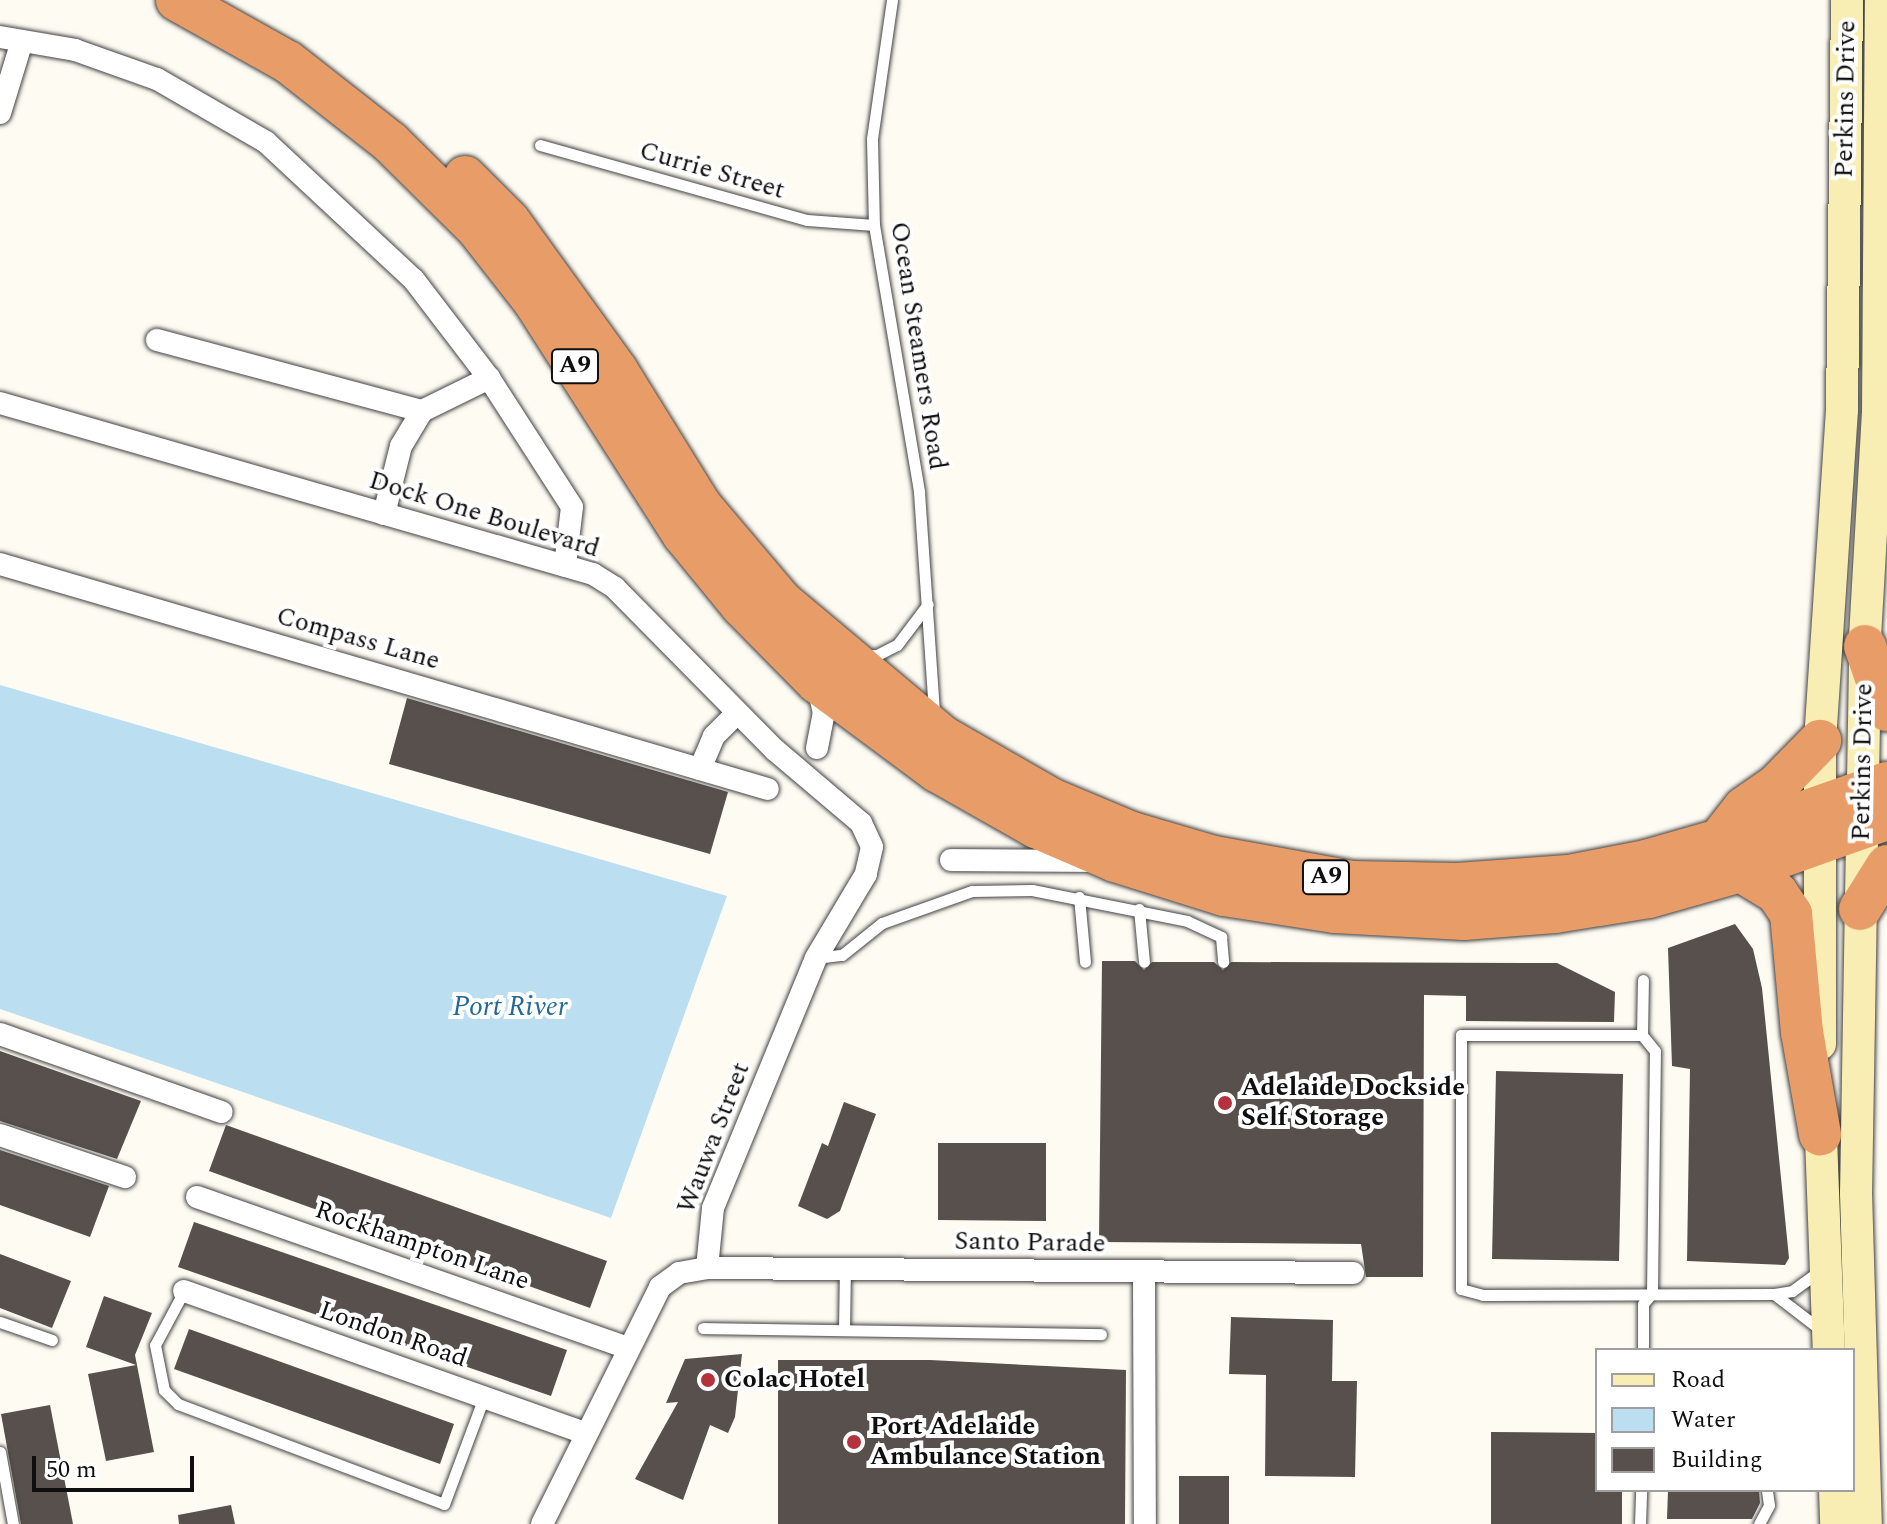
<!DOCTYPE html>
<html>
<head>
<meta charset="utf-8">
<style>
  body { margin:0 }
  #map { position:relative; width:1887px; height:1524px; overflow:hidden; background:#fefbf3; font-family:Spectral,serif }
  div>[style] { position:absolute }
  .water>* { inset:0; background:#bbdff1 }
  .building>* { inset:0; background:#57504c }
  .roads { filter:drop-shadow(0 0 2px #424242) drop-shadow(0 0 2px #424242) }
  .lane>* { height:11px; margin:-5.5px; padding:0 5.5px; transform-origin:5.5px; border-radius:5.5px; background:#fff }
  .street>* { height:22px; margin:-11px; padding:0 11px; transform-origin:11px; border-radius:11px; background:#fff }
  .secondary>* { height:32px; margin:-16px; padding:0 16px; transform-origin:16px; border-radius:16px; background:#f8eeb3 }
  .highway>* { height:42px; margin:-21px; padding:0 21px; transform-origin:21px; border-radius:21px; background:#e89c67 }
  .dots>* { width:22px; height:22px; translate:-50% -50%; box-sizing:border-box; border:4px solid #fff; border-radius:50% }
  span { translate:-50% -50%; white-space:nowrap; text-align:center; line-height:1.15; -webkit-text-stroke:8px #fff; paint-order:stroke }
  .shield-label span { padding:2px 6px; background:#fff; border:2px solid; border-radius:6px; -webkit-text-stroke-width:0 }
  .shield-label { font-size:24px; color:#0f0f0f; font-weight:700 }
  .street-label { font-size:26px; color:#0f0f0f }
  .poi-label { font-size:26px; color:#0f0f0f; font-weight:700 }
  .left { translate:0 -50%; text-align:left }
  .water-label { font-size:28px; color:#226997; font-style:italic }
  .legend { position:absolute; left:1595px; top:1348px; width:260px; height:144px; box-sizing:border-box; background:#fff; border:2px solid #9f9f9f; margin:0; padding:10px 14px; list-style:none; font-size:24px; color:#0f0f0f }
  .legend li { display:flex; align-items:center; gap:16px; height:40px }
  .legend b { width:40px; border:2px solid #9f9f9f }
  .scale { position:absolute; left:32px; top:1456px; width:162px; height:36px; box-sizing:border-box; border:4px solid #0f0f0f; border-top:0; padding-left:10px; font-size:24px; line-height:28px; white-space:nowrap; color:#0f0f0f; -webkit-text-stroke:6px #fff; paint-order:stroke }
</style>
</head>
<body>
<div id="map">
  <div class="water">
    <div style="clip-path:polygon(0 685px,727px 896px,611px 1218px,0 1009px)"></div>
  </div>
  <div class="building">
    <div style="clip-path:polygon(407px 698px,728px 792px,710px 854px,389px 764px)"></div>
    <div style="clip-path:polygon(1735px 924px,1753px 949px,1762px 988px,1789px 1258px,1785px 1265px,1687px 1261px,1690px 1069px,1672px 1066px,1668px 948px)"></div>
    <div style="clip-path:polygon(1102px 961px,1135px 961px,1144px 970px,1152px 962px,1214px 962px,1223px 970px,1231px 962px,1557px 963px,1615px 992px,1614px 1022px,1466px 1021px,1466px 996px,1424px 995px,1423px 1277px,1366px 1277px,1361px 1244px,1099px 1242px)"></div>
    <div style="clip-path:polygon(0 1051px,141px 1101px,117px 1159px,0 1121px)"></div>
    <div style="clip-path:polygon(1496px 1071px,1623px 1074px,1619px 1261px,1492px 1259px)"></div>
    <div style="clip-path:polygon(844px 1102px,876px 1114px,840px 1211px,827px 1219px,798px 1206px,822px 1143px,828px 1146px)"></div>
    <div style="clip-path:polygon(226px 1125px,607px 1261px,590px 1308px,209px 1171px)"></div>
    <div style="clip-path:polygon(938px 1143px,1046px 1143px,1046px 1221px,938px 1220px)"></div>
    <div style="clip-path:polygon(0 1150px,109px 1186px,90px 1237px,0 1205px)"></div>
    <div style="clip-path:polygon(194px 1222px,567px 1350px,551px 1396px,178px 1267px)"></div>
    <div style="clip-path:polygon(0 1254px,71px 1281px,52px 1328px,0 1308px)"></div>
    <div style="clip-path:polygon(104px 1296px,152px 1313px,135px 1355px,154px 1452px,106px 1461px,88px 1374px,136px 1365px,86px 1347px)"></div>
    <div style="clip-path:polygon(1231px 1317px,1333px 1320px,1332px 1381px,1357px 1381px,1355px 1477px,1265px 1476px,1266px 1375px,1229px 1374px)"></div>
    <div style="clip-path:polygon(189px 1329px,454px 1424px,440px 1464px,174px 1369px)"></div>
    <div style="clip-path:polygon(742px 1354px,735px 1417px,728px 1433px,710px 1425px,683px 1500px,635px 1479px,678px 1402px,666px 1403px,685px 1359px)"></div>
    <div style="clip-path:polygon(778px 1360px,930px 1360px,1126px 1370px,1125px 1524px,778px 1524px)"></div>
    <div style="clip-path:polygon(50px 1405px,73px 1524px,21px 1524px,1px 1414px)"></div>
    <div style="clip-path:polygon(1491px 1432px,1597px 1433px,1597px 1490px,1622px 1490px,1622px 1524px,1491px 1524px)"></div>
    <div style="clip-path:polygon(1179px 1476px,1229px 1476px,1229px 1524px,1179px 1524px)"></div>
    <div style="clip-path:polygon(1668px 1490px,1759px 1490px,1760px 1503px,1752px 1519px,1667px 1519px)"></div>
    <div style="clip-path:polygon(231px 1505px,235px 1524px,179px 1524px,178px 1515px)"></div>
  </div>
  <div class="roads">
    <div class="lane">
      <div style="left:892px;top:0;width:140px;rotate:98.2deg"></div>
      <div style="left:872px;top:139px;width:86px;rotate:88.7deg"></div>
      <div style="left:874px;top:225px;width:271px;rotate:80.4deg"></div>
      <div style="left:919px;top:492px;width:222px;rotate:86.1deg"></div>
      <div style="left:540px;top:145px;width:277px;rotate:15.7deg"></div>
      <div style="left:807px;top:220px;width:67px;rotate:4.3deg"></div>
      <div style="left:864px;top:656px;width:13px;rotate:-4deg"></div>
      <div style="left:877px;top:655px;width:22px;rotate:-27deg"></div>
      <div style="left:897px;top:645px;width:51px;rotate:-52.9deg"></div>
      <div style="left:1079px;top:897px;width:65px;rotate:84.7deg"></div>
      <div style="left:1139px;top:909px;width:53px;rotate:84.6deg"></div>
      <div style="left:816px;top:958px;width:26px;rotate:-7deg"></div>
      <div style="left:842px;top:955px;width:51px;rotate:-38.7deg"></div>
      <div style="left:882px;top:923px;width:96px;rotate:-19.6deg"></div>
      <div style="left:972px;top:891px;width:60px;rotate:-1deg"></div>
      <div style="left:1032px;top:890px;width:158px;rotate:11.3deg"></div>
      <div style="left:1187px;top:921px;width:38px;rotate:25deg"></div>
      <div style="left:1221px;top:937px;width:25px;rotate:85deg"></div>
      <div style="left:1642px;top:1035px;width:181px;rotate:180deg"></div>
      <div style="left:1461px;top:1035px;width:254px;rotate:90deg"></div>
      <div style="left:1461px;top:1289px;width:23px;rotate:15deg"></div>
      <div style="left:1483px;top:1295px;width:291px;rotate:-0.2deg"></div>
      <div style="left:1774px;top:1294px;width:18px;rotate:-9deg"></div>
      <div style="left:1792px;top:1291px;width:34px;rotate:-36deg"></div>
      <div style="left:184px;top:1291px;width:61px;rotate:118.2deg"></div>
      <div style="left:155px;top:1345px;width:46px;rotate:78.7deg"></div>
      <div style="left:164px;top:1390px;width:20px;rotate:45deg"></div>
      <div style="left:178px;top:1404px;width:284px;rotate:20.6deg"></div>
      <div style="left:444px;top:1504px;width:114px;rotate:-69.5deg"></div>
      <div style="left:1774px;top:1294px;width:59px;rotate:37.5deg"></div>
      <div style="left:0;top:1322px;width:55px;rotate:19.1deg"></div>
      <div style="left:703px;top:1328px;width:398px;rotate:0.9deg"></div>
      <div style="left:844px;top:1330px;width:61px;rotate:-89.1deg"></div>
      <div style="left:1643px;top:1350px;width:46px;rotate:-90deg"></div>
      <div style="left:1643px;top:1304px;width:14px;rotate:-51deg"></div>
      <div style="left:1652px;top:1293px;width:242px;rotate:-89.3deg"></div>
      <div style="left:1655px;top:1051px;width:21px;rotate:-129deg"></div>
      <div style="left:1642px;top:1035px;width:55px;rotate:-89deg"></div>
      <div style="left:0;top:1452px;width:73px;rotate:79.8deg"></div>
      <div style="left:1640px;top:1524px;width:34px;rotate:-88deg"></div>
      <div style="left:1759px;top:1524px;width:21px;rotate:-62deg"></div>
      <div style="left:1769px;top:1505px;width:15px;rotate:-98deg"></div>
    </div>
    <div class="street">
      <div style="left:0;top:37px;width:76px;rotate:9.8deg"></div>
      <div style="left:75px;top:50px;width:87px;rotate:19.5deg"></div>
      <div style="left:157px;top:79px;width:126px;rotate:30deg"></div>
      <div style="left:266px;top:142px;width:202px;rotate:43deg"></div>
      <div style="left:414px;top:280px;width:123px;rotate:52.6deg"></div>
      <div style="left:489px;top:378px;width:153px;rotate:57.2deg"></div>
      <div style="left:572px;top:507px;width:59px;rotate:96.8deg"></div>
      <div style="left:0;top:113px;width:75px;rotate:-73deg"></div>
      <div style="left:157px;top:340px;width:274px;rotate:15deg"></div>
      <div style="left:0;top:403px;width:617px;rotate:16.09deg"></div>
      <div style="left:593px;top:574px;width:26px;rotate:32deg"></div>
      <div style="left:615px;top:588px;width:228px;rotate:45.4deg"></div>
      <div style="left:775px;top:750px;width:113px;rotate:40.3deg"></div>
      <div style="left:861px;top:823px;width:26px;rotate:65deg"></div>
      <div style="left:872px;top:847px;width:28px;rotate:103deg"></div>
      <div style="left:866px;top:874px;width:98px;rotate:120.8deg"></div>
      <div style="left:816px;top:958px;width:270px;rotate:112.4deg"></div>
      <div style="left:713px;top:1208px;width:60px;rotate:95.7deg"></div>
      <div style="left:384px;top:514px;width:70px;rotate:-76deg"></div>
      <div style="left:401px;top:446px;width:41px;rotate:-59deg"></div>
      <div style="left:422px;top:411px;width:75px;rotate:-26.2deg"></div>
      <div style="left:0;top:564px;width:800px;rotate:16.33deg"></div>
      <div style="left:817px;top:748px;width:36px;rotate:-79deg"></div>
      <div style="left:824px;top:713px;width:27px;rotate:-103deg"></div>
      <div style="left:700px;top:769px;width:36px;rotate:-67deg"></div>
      <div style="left:714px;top:736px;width:33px;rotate:-45deg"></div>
      <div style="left:951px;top:860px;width:142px;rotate:0.4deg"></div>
      <div style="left:0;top:1034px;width:235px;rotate:19.4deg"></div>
      <div style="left:0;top:1135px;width:132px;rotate:18.6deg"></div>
      <div style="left:197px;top:1197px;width:457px;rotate:19.3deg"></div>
      <div style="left:1144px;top:1273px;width:251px;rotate:89.8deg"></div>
      <div style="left:184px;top:1291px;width:424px;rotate:19.5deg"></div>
      <div style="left:542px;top:1524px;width:265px;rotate:-63.5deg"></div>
      <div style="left:660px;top:1287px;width:24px;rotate:-36deg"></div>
      <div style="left:679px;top:1273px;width:28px;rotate:-10deg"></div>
      <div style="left:707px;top:1268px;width:646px;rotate:0.44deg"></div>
    </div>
    <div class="secondary">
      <div style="left:1865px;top:637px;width:226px;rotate:-86.7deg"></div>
      <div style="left:1878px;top:411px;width:411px;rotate:-89.6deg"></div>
      <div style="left:1865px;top:663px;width:530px;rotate:90.97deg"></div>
      <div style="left:1856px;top:1193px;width:331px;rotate:88.3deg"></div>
      <div style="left:1820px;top:1044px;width:303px;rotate:-90deg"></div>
      <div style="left:1820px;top:741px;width:332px;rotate:-86.2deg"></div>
      <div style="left:1842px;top:410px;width:410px;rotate:-89.3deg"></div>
      <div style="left:1820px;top:1110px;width:240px;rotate:87.9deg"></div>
      <div style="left:1835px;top:1490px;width:34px;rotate:88deg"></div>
    </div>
    <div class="highway">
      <div style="left:177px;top:0;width:127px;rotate:29.2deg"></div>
      <div style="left:288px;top:62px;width:130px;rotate:38.1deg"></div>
      <div style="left:390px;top:142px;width:122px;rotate:44.7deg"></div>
      <div style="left:477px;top:228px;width:93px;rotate:52deg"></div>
      <div style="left:534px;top:301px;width:277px;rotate:57.4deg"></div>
      <div style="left:683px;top:534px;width:93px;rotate:50.7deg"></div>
      <div style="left:742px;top:606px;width:107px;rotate:45.4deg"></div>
      <div style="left:817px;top:682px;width:149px;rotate:36.6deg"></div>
      <div style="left:937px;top:771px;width:114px;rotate:29.5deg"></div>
      <div style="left:1036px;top:827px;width:86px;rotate:23.3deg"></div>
      <div style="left:1115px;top:861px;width:114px;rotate:17.3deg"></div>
      <div style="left:1224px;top:895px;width:112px;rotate:8.7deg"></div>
      <div style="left:1335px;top:912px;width:129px;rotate:3.1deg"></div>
      <div style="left:1464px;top:919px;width:91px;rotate:-4.4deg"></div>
      <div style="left:1555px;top:912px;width:95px;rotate:-9.1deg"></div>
      <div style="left:1649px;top:897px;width:96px;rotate:-15.8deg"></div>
      <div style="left:1741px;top:871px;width:155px;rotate:-19.6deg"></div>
      <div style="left:465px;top:177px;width:62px;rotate:45deg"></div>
      <div style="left:509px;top:221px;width:185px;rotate:54.2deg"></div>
      <div style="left:617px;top:371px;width:158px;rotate:58.2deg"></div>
      <div style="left:700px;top:505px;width:126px;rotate:49.8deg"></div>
      <div style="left:781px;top:601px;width:212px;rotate:40deg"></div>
      <div style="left:943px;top:737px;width:125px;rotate:29.9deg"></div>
      <div style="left:1051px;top:799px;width:88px;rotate:22.8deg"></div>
      <div style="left:1132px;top:833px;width:85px;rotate:16.3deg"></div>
      <div style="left:1214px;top:857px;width:140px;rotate:10.3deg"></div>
      <div style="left:1352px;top:882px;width:106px;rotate:1.1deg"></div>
      <div style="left:1458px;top:884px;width:110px;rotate:-4.2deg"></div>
      <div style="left:1568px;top:876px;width:79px;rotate:-10.9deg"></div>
      <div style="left:1646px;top:861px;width:102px;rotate:-15.9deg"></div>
      <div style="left:1744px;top:833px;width:151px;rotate:-19.3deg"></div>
      <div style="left:1865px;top:646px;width:68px;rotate:71deg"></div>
      <div style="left:1723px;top:835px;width:34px;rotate:-52deg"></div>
      <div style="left:1744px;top:808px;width:40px;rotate:-34.9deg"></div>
      <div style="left:1777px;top:785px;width:62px;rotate:-45.7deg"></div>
      <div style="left:1741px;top:871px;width:42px;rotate:31.4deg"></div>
      <div style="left:1777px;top:893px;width:25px;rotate:56deg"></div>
      <div style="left:1791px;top:914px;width:119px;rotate:84.7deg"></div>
      <div style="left:1802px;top:1032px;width:104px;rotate:80deg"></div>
      <div style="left:1860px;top:909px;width:51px;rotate:-57.9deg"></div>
    </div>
  </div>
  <div class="dots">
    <div style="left:1225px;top:1103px;background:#b4323e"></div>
    <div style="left:708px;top:1380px;background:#b4323e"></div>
    <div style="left:854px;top:1442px;background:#b4323e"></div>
  </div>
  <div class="shield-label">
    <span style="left:575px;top:366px">A9</span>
    <span style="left:1326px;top:877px">A9</span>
  </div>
  <div class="street-label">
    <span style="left:1846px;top:99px;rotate:-89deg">Perkins Drive</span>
    <span style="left:712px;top:171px;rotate:16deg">Currie Street</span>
    <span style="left:918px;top:346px;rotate:81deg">Ocean Steamers Road</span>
    <span style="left:484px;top:515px;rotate:17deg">Dock One Boulevard</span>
    <span style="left:358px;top:639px;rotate:16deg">Compass Lane</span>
    <span style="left:1863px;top:762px;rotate:-89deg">Perkins Drive</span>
    <span style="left:714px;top:1138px;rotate:-69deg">Wauwa Street</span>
    <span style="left:1030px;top:1243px;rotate:1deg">Santo Parade</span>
    <span style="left:422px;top:1246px;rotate:19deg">Rockhampton Lane</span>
    <span style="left:393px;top:1335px;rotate:19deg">London Road</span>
  </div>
  <div class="poi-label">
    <span class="left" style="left:1241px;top:1103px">Adelaide Dockside<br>Self Storage</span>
    <span class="left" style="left:724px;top:1380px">Colac Hotel</span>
    <span class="left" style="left:870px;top:1442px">Port Adelaide<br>Ambulance Station</span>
  </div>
  <div class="water-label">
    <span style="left:510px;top:1007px">Port River</span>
  </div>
  <ul class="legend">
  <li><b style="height:10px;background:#f8eeb3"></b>Road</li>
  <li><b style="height:22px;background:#bbdff1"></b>Water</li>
  <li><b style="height:22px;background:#57504c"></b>Building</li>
  </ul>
  <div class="scale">50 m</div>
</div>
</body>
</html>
